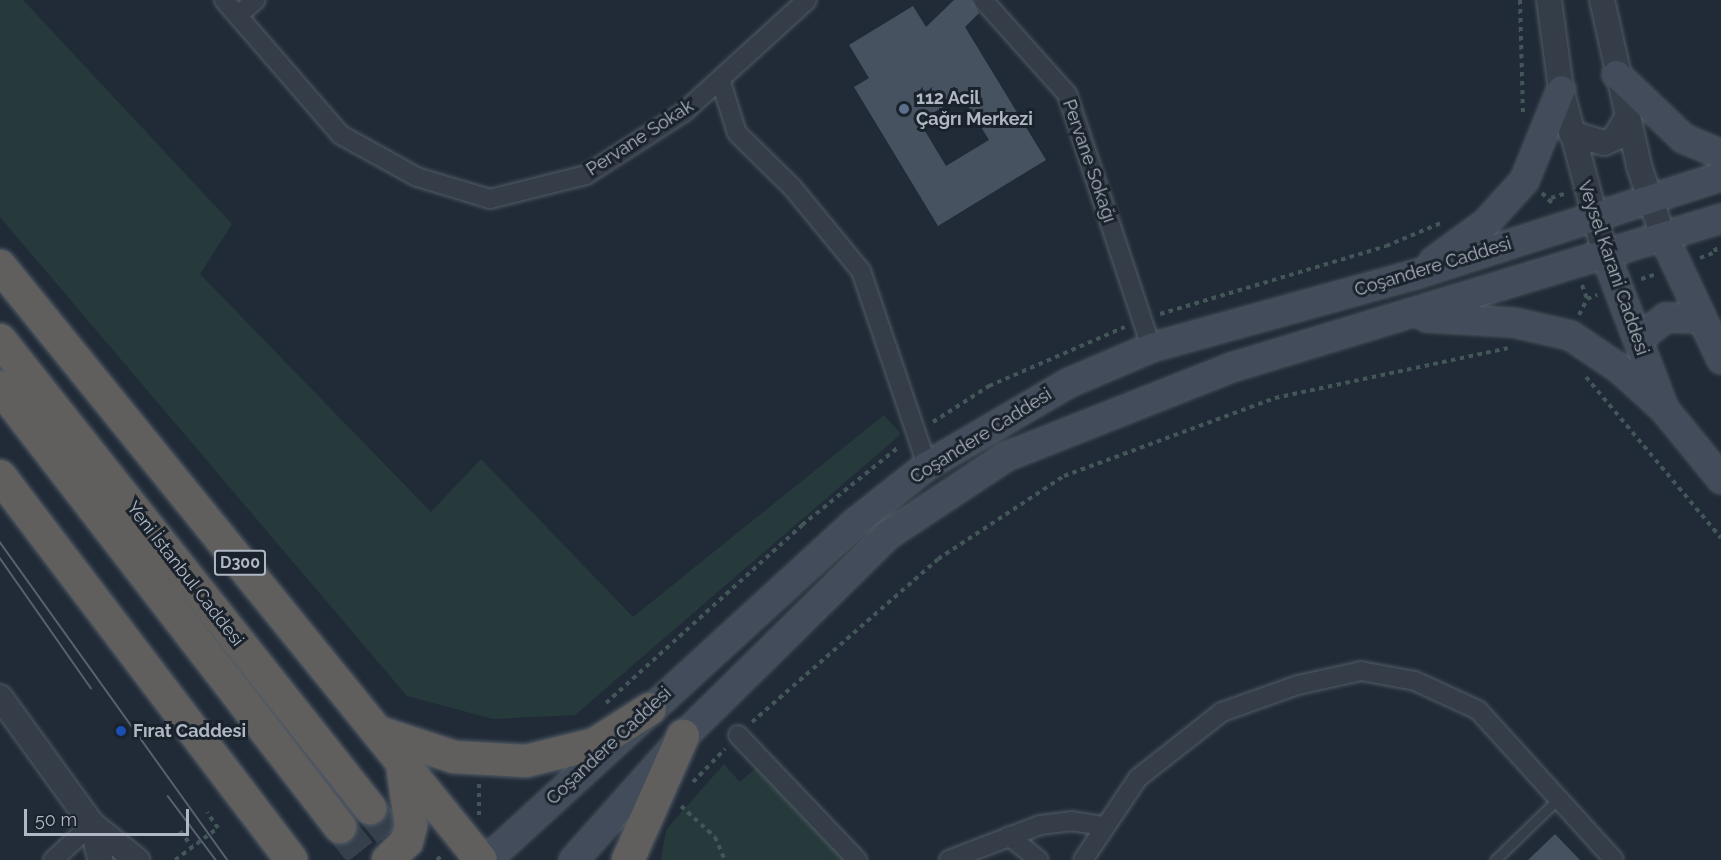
<!DOCTYPE html>
<html>
<head>
<meta charset="utf-8">
<style>
  body { margin:0 }
  #map { position:relative; width:1721px; height:860px; overflow:hidden; background:#212b37; font-family:Raleway,sans-serif }
  div>[style] { position:absolute }
  .green>* { inset:0; background:#263a3b }
  .building>* { inset:0; background:#475261 }
  .trunk-tunnel>* { height:32px; margin-top:-16px; transform-origin:0; background:repeating-linear-gradient(90deg,#36404c 0 32px,transparent 0 48px) }
  .path>* { height:4px; margin-top:-2px; transform-origin:0; background:repeating-linear-gradient(90deg,#435658 0 4.5px,transparent 0 9px) }
  .roads { filter:drop-shadow(0 0 2px #525b66) drop-shadow(0 0 2px #525b66) }
  .service>* { height:9px; margin:-4.5px; padding:0 4.5px; transform-origin:4.5px; border-radius:4.5px; background:#353d48 }
  .minor>* { height:18px; margin:-9px; padding:0 9px; transform-origin:9px; border-radius:9px; background:#353d48 }
  .tertiary>* { height:24px; margin:-12px; padding:0 12px; transform-origin:12px; border-radius:12px; background:#353d48 }
  .secondary>* { height:27px; margin:-13.5px; padding:0 13.5px; transform-origin:13.5px; border-radius:13.5px; background:#434c5b }
  .trunk>* { height:32px; margin:-16px; padding:0 16px; transform-origin:16px; border-radius:16px; background:#605f5d }
  .tram>* { height:1.5px; margin:-0.75px; padding:0 0.75px; transform-origin:0.75px; border-radius:0.75px; background:#57616f }
  .dots>* { width:16px; height:16px; translate:-50% -50%; box-sizing:border-box; border:3px solid #1a222c; border-radius:50% }
  span { translate:-50% -50%; white-space:nowrap; text-align:center; line-height:1.15; -webkit-text-stroke:6px #1a222c; paint-order:stroke }
  .shield-label span { padding:2px 4px; background:#1a222c; border:2px solid; border-radius:4px; -webkit-text-stroke-width:0 }
  .shield-label { font-size:16px; color:#afb8c4; font-weight:700 }
  .poi-label { font-size:18px; color:#afb8c4; font-weight:700 }
  .left { translate:0 -50%; text-align:left }
  .street-label { font-size:18px; color:#afb8c4 }
  .scale { position:absolute; left:24px; top:809px; width:165px; height:27px; box-sizing:border-box; border:3px solid #afb8c4; border-top:0; padding-left:8px; font-size:18px; line-height:21px; white-space:nowrap; color:#afb8c4; -webkit-text-stroke:4px #1a222c; paint-order:stroke }
</style>
</head>
<body>
<div id="map">
  <div class="green">
    <div style="clip-path:polygon(0 0,23px 0,232px 224px,200px 274px,431px 512px,481px 459px,633px 617px,884px 415px,901px 434px,575px 715px,493px 719px,407px 696px,0 217px)"></div>
    <div style="clip-path:polygon(724px 764px,740px 782px,759px 765px,849px 860px,661px 860px,666px 830px)"></div>
  </div>
  <div class="building">
    <div style="clip-path:polygon(evenodd,954px 0,972px 0,979px 13px,965px 27px,1046px 160px,938px 226px,854px 87px,869px 78px,849px 45px,913px 6px,926px 27px,954px 0,962px 96px,989px 140px,946px 166px,919px 121px,962px 96px)"></div>
    <div style="clip-path:polygon(1555px 834px,1580px 860px,1528px 860px)"></div>
  </div>
  <div class="trunk-tunnel">
    <div style="left:370px;top:808px;width:66px;rotate:51.7deg"></div>
    <div style="left:340px;top:827px;width:42px;rotate:51.8deg"></div>
  </div>
  <div class="path">
    <div style="left:1520px;top:0;width:114px;rotate:88.5deg"></div>
    <div style="left:1542px;top:193px;width:16px;rotate:45deg"></div>
    <div style="left:1551px;top:198px;width:16px;rotate:-18deg"></div>
    <div style="left:1700px;top:258px;width:17px;rotate:-21deg"></div>
    <div style="left:1716px;top:252px;width:8px;rotate:-104deg"></div>
    <div style="left:1641px;top:279px;width:16px;rotate:-18deg"></div>
    <div style="left:1582px;top:285px;width:15px;rotate:70deg"></div>
    <div style="left:1587px;top:299px;width:11px;rotate:-22deg"></div>
    <div style="left:1160px;top:314px;width:236px;rotate:-16.7deg"></div>
    <div style="left:1386px;top:246px;width:60px;rotate:-22.7deg"></div>
    <div style="left:1579px;top:315px;width:18px;rotate:-63deg"></div>
    <div style="left:1586px;top:377px;width:210px;rotate:50deg"></div>
    <div style="left:933px;top:422px;width:67px;rotate:-32.7deg"></div>
    <div style="left:989px;top:386px;width:148px;rotate:-23.5deg"></div>
    <div style="left:606px;top:703px;width:265px;rotate:-42.2deg"></div>
    <div style="left:802px;top:525px;width:126px;rotate:-38.9deg"></div>
    <div style="left:752px;top:722px;width:247px;rotate:-41.2deg"></div>
    <div style="left:938px;top:559px;width:151px;rotate:-33.4deg"></div>
    <div style="left:1064px;top:476px;width:225px;rotate:-20.3deg"></div>
    <div style="left:1275px;top:398px;width:238px;rotate:-12.1deg"></div>
    <div style="left:693px;top:782px;width:46px;rotate:-45.9deg"></div>
    <div style="left:479px;top:784px;width:31px;rotate:90deg"></div>
    <div style="left:681px;top:806px;width:46px;rotate:42.4deg"></div>
    <div style="left:715px;top:837px;width:25px;rotate:67deg"></div>
    <div style="left:180px;top:831px;width:20px;rotate:53deg"></div>
    <div style="left:175px;top:860px;width:54px;rotate:-36.7deg"></div>
    <div style="left:218px;top:828px;width:19px;rotate:-125deg"></div>
    <div style="left:437px;top:860px;width:8px;rotate:-45deg"></div>
  </div>
  <div class="roads">
    <div class="service">
      <div style="left:1495px;top:860px;width:88px;rotate:-44.1deg"></div>
    </div>
    <div class="minor">
      <div style="left:224px;top:0;width:179px;rotate:49.1deg"></div>
      <div style="left:341px;top:135px;width:87px;rotate:28.9deg"></div>
      <div style="left:417px;top:177px;width:76px;rotate:16.8deg"></div>
      <div style="left:490px;top:199px;width:99px;rotate:-14deg"></div>
      <div style="left:586px;top:175px;width:117px;rotate:-32.7deg"></div>
      <div style="left:684px;top:112px;width:166px;rotate:-42.3deg"></div>
      <div style="left:983px;top:0;width:126px;rotate:48.2deg"></div>
      <div style="left:1067px;top:94px;width:267px;rotate:71.6deg"></div>
      <div style="left:238px;top:15px;width:23px;rotate:-40deg"></div>
      <div style="left:721px;top:82px;width:53px;rotate:72.6deg"></div>
      <div style="left:737px;top:133px;width:77px;rotate:44.5deg"></div>
      <div style="left:792px;top:187px;width:109px;rotate:50.6deg"></div>
      <div style="left:861px;top:271px;width:205px;rotate:71.2deg"></div>
      <div style="left:738px;top:735px;width:173px;rotate:46.4deg"></div>
      <div style="left:1009px;top:836px;width:38px;rotate:39deg"></div>
      <div style="left:53px;top:860px;width:53px;rotate:-42.7deg"></div>
      <div style="left:949px;top:860px;width:97px;rotate:-21deg"></div>
      <div style="left:1040px;top:825px;width:31px;rotate:-7deg"></div>
      <div style="left:1071px;top:821px;width:30px;rotate:9deg"></div>
      <div style="left:1083px;top:860px;width:99px;rotate:-56.1deg"></div>
      <div style="left:1138px;top:778px;width:107px;rotate:-38.2deg"></div>
      <div style="left:1222px;top:712px;width:81px;rotate:-19.6deg"></div>
      <div style="left:1298px;top:685px;width:65px;rotate:-12.5deg"></div>
      <div style="left:1361px;top:671px;width:55px;rotate:10.5deg"></div>
      <div style="left:1415px;top:681px;width:69px;rotate:24.7deg"></div>
      <div style="left:1478px;top:710px;width:202px;rotate:47.8deg"></div>
    </div>
    <div class="tertiary">
      <div style="left:1549px;top:0;width:90px;rotate:82.3deg"></div>
      <div style="left:1561px;top:89px;width:171px;rotate:75.1deg"></div>
      <div style="left:1602px;top:0;width:170px;rotate:77.4deg"></div>
      <div style="left:1639px;top:166px;width:74px;rotate:71.1deg"></div>
      <div style="left:1571px;top:133px;width:34px;rotate:17deg"></div>
      <div style="left:1604px;top:143px;width:12px;rotate:-24deg"></div>
      <div style="left:1615px;top:138px;width:24px;rotate:-60deg"></div>
      <div style="left:0;top:697px;width:157px;rotate:54.1deg"></div>
      <div style="left:92px;top:824px;width:58px;rotate:38.7deg"></div>
      <div style="left:92px;top:824px;width:37px;rotate:77deg"></div>
    </div>
    <div class="secondary">
      <div style="left:1616px;top:74px;width:93px;rotate:43.7deg"></div>
      <div style="left:1683px;top:138px;width:41px;rotate:22.8deg"></div>
      <div style="left:1663px;top:236px;width:136px;rotate:64.8deg"></div>
      <div style="left:1605px;top:254px;width:166px;rotate:69.2deg"></div>
      <div style="left:1664px;top:409px;width:90px;rotate:50.8deg"></div>
      <div style="left:1433px;top:261px;width:64px;rotate:-36.2deg"></div>
      <div style="left:1485px;top:223px;width:58px;rotate:-47.8deg"></div>
      <div style="left:1524px;top:180px;width:98px;rotate:-67.9deg"></div>
      <div style="left:1426px;top:317px;width:87px;rotate:3.3deg"></div>
      <div style="left:1513px;top:322px;width:58px;rotate:12.8deg"></div>
      <div style="left:1570px;top:335px;width:59px;rotate:34deg"></div>
      <div style="left:1619px;top:368px;width:61px;rotate:42.3deg"></div>
      <div style="left:1638px;top:339px;width:35px;rotate:-39deg"></div>
      <div style="left:1665px;top:317px;width:36px;rotate:2deg"></div>
      <div style="left:486px;top:860px;width:500px;rotate:-42.49deg"></div>
      <div style="left:855px;top:522px;width:92px;rotate:-38.4deg"></div>
      <div style="left:927px;top:465px;width:164px;rotate:-30.3deg"></div>
      <div style="left:1069px;top:382px;width:89px;rotate:-23.1deg"></div>
      <div style="left:1151px;top:347px;width:274px;rotate:-15.5deg"></div>
      <div style="left:1415px;top:274px;width:321px;rotate:-17.8deg"></div>
      <div style="left:573px;top:860px;width:166px;rotate:-48.4deg"></div>
      <div style="left:683px;top:736px;width:288px;rotate:-44.6deg"></div>
      <div style="left:888px;top:534px;width:141px;rotate:-33.5deg"></div>
      <div style="left:1006px;top:456px;width:242px;rotate:-21.6deg"></div>
      <div style="left:1231px;top:367px;width:512px;rotate:-16.91deg"></div>
    </div>
    <div class="trunk">
      <div style="left:0;top:266px;width:764px;rotate:51deg"></div>
      <div style="left:0;top:340px;width:597px;rotate:51.67deg"></div>
      <div style="left:0;top:387px;width:556px;rotate:52.31deg"></div>
      <div style="left:0;top:476px;width:482px;rotate:52.8deg"></div>
      <div style="left:378px;top:732px;width:80px;rotate:18.2deg"></div>
      <div style="left:454px;top:757px;width:72px;rotate:3.2deg"></div>
      <div style="left:526px;top:761px;width:71px;rotate:-13.8deg"></div>
      <div style="left:595px;top:744px;width:65px;rotate:-32.5deg"></div>
      <div style="left:388px;top:860px;width:27px;rotate:-45deg"></div>
      <div style="left:407px;top:841px;width:16px;rotate:-75deg"></div>
      <div style="left:411px;top:826px;width:55px;rotate:-98.4deg"></div>
      <div style="left:628px;top:860px;width:136px;rotate:-66.1deg"></div>
    </div>
  </div>
  <div class="tram">
    <div style="left:0;top:542px;width:391px;rotate:54.4deg"></div>
    <div style="left:0;top:558px;width:159px;rotate:55deg"></div>
    <div style="left:168px;top:796px;width:80px;rotate:53.1deg"></div>
  </div>
  <div class="dots">
    <div style="left:904px;top:109px;background:#5c6f8a"></div>
    <div style="left:121px;top:731px;background:#1a4fb4"></div>
  </div>
  <div class="shield-label">
    <span style="left:240px;top:563px">D300</span>
  </div>
  <div class="poi-label">
    <span class="left" style="left:916px;top:109px">112 Acil<br>Çağrı Merkezi</span>
    <span class="left" style="left:133px;top:731px">Fırat Caddesi</span>
  </div>
  <div class="street-label">
    <span style="left:640px;top:138px;rotate:-33deg">Pervane Sokak</span>
    <span style="left:1089px;top:161px;rotate:71deg">Pervane Sokağı</span>
    <span style="left:1433px;top:267px;rotate:-17deg">Coşandere Caddesi</span>
    <span style="left:1613px;top:268px;rotate:71deg">Veysel Karani Caddesi</span>
    <span style="left:981px;top:436px;rotate:-32deg">Coşandere Caddesi</span>
    <span style="left:185px;top:574px;rotate:52deg">Yeni İstanbul Caddesi</span>
    <span style="left:609px;top:746px;rotate:-43deg">Coşandere Caddesi</span>
  </div>
  <div class="scale">50 m</div>
</div>
</body>
</html>
